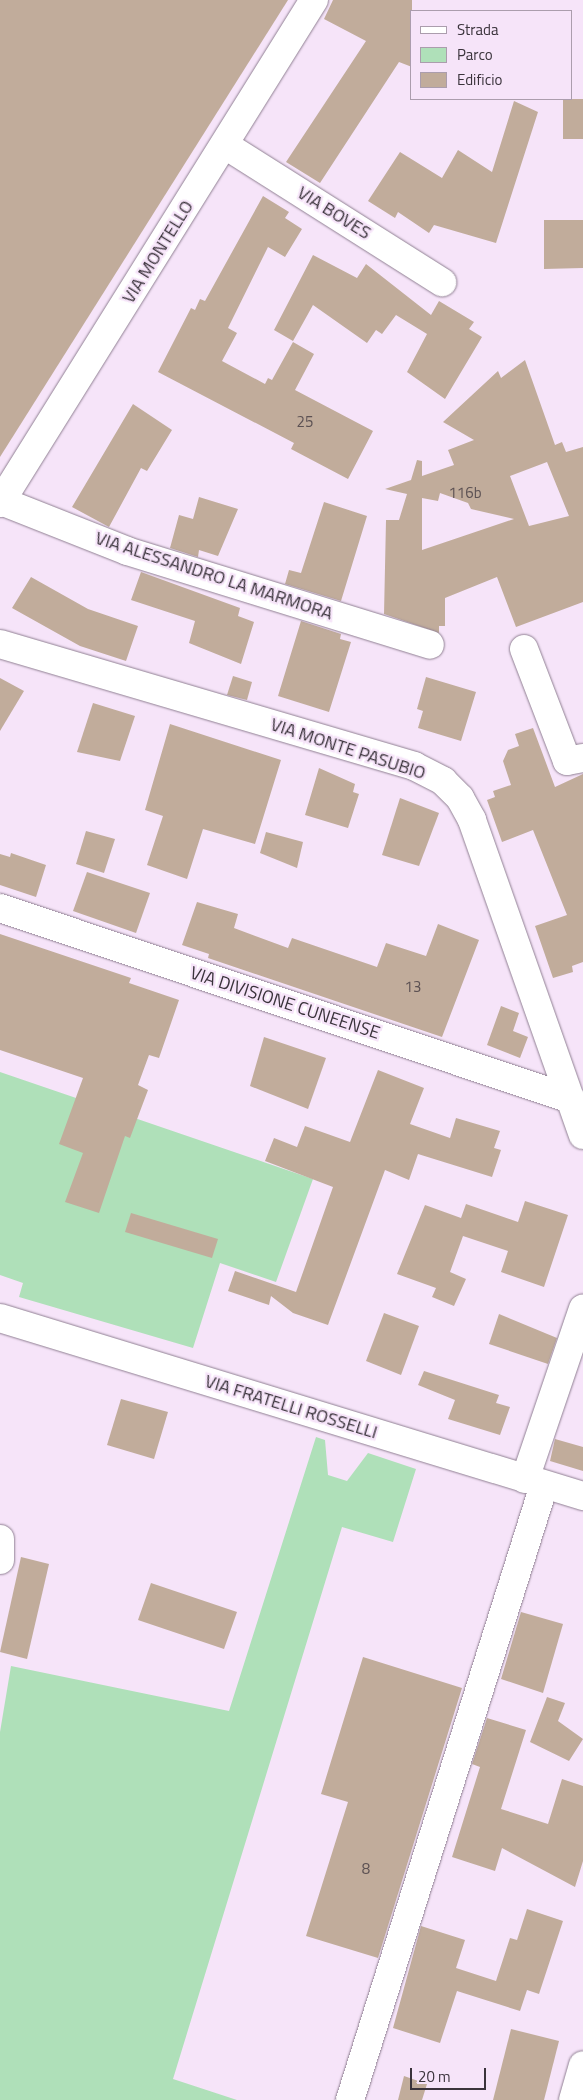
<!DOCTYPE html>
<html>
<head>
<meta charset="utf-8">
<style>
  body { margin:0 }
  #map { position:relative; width:583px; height:2100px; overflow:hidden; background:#f6e4f9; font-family:"Titillium Web",sans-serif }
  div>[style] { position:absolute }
  .green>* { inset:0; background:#afe0b9 }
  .building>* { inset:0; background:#c1ac9b }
  .roads { filter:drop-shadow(0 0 1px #908093) drop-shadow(0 0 1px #908093) }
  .minor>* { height:28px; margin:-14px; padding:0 14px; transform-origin:14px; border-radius:14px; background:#fff }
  span { translate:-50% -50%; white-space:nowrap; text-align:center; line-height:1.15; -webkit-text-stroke:4.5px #f6e4f9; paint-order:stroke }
  .number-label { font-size:15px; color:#5c5153 }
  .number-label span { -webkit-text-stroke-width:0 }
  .street-label { font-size:18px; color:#3a333b }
  .legend { position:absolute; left:410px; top:10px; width:162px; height:90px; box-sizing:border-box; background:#f6e4f9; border:1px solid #ab9dad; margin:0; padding:6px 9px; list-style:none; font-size:15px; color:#3a333b }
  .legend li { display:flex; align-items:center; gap:10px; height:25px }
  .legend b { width:25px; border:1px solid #ab9dad }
  .scale { position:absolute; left:410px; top:2068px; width:76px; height:22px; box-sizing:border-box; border:2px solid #3a333b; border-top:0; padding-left:6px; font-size:15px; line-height:18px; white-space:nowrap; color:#3a333b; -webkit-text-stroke:4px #f6e4f9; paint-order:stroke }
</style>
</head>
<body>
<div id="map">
  <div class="green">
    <div style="clip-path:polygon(0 1072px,313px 1179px,276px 1282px,220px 1263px,193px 1348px,19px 1297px,23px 1283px,0 1275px)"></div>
    <div style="clip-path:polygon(316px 1437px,325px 1440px,328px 1475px,347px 1481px,368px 1453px,416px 1469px,393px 1542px,342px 1527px,173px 2079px,237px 2100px,0 2100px,0 1732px,11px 1666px,229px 1711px)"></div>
  </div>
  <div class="building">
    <div style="clip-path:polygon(0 0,288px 0,0 457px)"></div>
    <div style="clip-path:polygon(333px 0,412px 0,412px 67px,399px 62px,320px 183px,286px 162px,366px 41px,324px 19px)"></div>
    <div style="clip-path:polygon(563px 99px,583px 99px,583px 139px,563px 139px)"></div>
    <div style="clip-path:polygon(514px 101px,538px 112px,496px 243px,434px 225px,429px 233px,398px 212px,395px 218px,368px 201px,400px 152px,442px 178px,458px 150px,492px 172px)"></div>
    <div style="clip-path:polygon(263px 196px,289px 212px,285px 218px,302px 229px,285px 257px,268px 247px,228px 328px,237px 333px,222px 361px,265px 384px,268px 378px,272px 380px,293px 342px,314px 354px,295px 390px,373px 431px,348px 479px,291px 449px,294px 443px,158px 372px,191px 308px,195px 310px,200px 299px,205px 301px)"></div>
    <div style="clip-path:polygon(544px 220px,583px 220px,583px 268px,544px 269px)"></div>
    <div style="clip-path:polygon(313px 255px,357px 278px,366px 264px,431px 315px,439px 301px,474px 322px,469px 329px,482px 337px,445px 399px,407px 372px,427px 334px,396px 315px,382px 334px,376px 330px,367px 343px,313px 305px,293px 341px,274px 330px)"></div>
    <div style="clip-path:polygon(evenodd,525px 360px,555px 445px,562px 442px,566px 452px,583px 447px,583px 602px,516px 627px,497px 577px,445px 598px,445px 626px,439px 626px,439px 633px,384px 614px,386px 520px,399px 520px,407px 494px,385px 489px,411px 480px,417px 460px,422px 461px,422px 476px,454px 465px,448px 450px,474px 440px,443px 422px,498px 371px,501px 378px,525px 360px,547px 462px,569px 516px,529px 526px,510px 476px,547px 462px,525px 360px,440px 493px,468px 503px,471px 509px,514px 519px,422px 550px,422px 498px,438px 501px,440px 493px)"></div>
    <div style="clip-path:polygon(133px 404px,172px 430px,147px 471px,141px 468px,109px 527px,72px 507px)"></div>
    <div style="clip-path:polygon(199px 497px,238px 509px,218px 556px,199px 550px,198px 557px,170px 548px,179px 515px,193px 519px)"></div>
    <div style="clip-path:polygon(324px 502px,367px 516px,341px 601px,285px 584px,289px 570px,301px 573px)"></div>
    <div style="clip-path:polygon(141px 572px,240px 608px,238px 616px,254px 622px,241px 664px,189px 643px,195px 621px,131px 600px)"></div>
    <div style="clip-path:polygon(31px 577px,88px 609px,138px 626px,126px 661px,80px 646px,12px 608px)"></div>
    <div style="clip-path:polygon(301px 621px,341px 634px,340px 639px,351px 642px,329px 712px,278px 696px)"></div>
    <div style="clip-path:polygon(233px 676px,252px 682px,247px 700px,227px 695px)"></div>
    <div style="clip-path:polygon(426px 677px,476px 692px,461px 741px,418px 728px,423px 711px,417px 709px)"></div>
    <div style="clip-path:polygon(0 678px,24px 691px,0 731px)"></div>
    <div style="clip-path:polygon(93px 703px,135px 716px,120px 761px,77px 752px)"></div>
    <div style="clip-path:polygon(170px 724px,281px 760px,255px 844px,203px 829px,187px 879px,147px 865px,163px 816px,145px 810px)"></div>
    <div style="clip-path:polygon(533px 728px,555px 787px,583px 774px,583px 962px,572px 966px,573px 972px,553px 978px,535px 926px,567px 915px,533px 830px,502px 842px,487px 800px,495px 797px,493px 791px,511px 785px,503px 761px,508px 750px,519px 746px,515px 734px)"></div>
    <div style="clip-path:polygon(319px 768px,355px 784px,353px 792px,359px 794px,348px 828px,305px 815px)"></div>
    <div style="clip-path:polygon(400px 798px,439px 813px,419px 866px,382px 855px)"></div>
    <div style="clip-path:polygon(86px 831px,115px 839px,104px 873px,76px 864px)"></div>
    <div style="clip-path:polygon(266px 832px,303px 842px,297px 868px,260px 853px)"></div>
    <div style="clip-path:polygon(11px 853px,46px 865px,36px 897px,0 885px,0 854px,10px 857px)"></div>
    <div style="clip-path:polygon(87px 872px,150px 893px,136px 933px,73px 911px)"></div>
    <div style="clip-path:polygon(197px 902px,238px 914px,234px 928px,288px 948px,292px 938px,377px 967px,386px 943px,426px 956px,438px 924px,479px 940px,442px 1037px,208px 958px,209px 954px,182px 945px)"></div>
    <div style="clip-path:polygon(0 934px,131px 978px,129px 983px,179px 1000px,159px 1058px,149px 1055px,138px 1085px,148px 1090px,130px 1138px,125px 1136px,99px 1213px,65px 1202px,83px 1153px,59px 1144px,83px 1078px,0 1050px)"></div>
    <div style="clip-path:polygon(501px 1006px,519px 1013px,513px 1031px,528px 1037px,520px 1058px,487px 1045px)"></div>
    <div style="clip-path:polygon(264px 1037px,326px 1058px,308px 1109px,250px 1086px)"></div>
    <div style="clip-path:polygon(378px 1070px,424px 1088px,410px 1124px,450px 1138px,456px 1118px,500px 1131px,494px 1148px,501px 1150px,492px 1177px,418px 1154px,409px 1180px,385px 1170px,328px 1325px,293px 1313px,271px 1296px,269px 1305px,228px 1291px,235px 1271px,296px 1292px,333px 1187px,265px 1161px,274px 1138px,297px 1147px,305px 1126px,350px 1142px)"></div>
    <div style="clip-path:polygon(525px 1201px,568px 1215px,544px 1287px,501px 1272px,508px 1251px,463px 1236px,450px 1272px,466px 1279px,454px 1306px,432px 1297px,436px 1288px,397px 1274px,425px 1205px,461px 1218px,466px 1204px,518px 1222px)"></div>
    <div style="clip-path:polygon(131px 1213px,218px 1239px,212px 1258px,125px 1232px)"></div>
    <div style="clip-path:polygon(384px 1313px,419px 1326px,401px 1375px,366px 1361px)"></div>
    <div style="clip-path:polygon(499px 1314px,557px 1338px,548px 1364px,489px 1344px)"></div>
    <div style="clip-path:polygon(424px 1371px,499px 1395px,496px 1403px,510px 1407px,500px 1435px,448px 1419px,455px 1400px,418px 1385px)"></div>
    <div style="clip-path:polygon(121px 1399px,168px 1412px,154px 1459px,107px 1445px)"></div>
    <div style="clip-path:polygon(555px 1439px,583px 1447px,583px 1471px,550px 1461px)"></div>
    <div style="clip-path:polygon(21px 1557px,49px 1564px,27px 1659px,0 1652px)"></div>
    <div style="clip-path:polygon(151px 1583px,237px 1612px,224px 1649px,138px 1620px)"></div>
    <div style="clip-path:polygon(521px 1612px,563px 1624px,543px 1693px,501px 1679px)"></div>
    <div style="clip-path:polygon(363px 1657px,462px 1688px,378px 1958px,306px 1936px,348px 1802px,321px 1794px)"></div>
    <div style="clip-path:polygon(547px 1697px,565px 1703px,558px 1721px,583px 1739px,569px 1761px,530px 1742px)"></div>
    <div style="clip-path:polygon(487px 1718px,526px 1730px,501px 1809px,548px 1824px,562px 1779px,583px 1786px,583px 1861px,575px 1887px,502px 1848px,495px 1871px,452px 1857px,480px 1767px,472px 1764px)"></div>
    <div style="clip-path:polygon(527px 1909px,563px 1921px,539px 1994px,527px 1990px,520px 2011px,457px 1991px,440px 2043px,393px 2028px,421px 1926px,465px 1940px,456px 1968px,496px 1981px,510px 1938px,517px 1940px)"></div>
    <div style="clip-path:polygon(511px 2029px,559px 2041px,544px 2100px,493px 2100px)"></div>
    <div style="clip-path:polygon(404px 2076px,427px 2084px,422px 2100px,398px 2100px)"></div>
  </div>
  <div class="roads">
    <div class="minor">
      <div style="left:225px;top:145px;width:257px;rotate:32.3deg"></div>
      <div style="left:1px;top:501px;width:136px;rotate:21.6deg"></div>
      <div style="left:127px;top:551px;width:317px;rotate:17.2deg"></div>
      <div style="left:0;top:503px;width:593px;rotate:-58.03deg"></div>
      <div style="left:0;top:644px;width:432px;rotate:16.4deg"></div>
      <div style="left:414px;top:766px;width:33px;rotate:27deg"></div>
      <div style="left:443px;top:781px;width:24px;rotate:45deg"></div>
      <div style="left:460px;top:798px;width:25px;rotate:61deg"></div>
      <div style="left:472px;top:820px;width:334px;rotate:70.6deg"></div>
      <div style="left:524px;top:649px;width:120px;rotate:69deg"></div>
      <div style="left:567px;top:761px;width:16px;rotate:-11deg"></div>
      <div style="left:0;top:908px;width:602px;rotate:18.5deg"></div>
      <div style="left:0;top:1318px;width:610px;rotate:16.98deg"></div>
      <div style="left:525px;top:1479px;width:180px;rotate:-71.2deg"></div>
      <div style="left:0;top:1539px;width:21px;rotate:90deg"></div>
      <div style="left:350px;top:2100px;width:645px;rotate:-72.49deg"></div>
      <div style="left:573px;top:2100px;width:36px;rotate:-74deg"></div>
    </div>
  </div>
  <div class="number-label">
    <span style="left:305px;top:422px">25</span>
    <span style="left:465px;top:493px">116b</span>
    <span style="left:413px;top:987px">13</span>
    <span style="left:366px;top:1869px">8</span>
  </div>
  <div class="street-label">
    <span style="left:334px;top:213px;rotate:32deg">VIA BOVES</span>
    <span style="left:158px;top:252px;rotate:-58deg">VIA MONTELLO</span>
    <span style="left:214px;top:576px;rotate:18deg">VIA ALESSANDRO LA MARMORA</span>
    <span style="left:348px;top:749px;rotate:18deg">VIA MONTE PASUBIO</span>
    <span style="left:285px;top:1003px;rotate:18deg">VIA DIVISIONE CUNEENSE</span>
    <span style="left:291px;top:1407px;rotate:17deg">VIA FRATELLI ROSSELLI</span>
  </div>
  <ul class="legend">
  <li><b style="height:6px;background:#fff"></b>Strada</li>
  <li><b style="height:14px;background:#afe0b9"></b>Parco</li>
  <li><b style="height:14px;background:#c1ac9b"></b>Edificio</li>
  </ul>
  <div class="scale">20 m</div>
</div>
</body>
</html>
